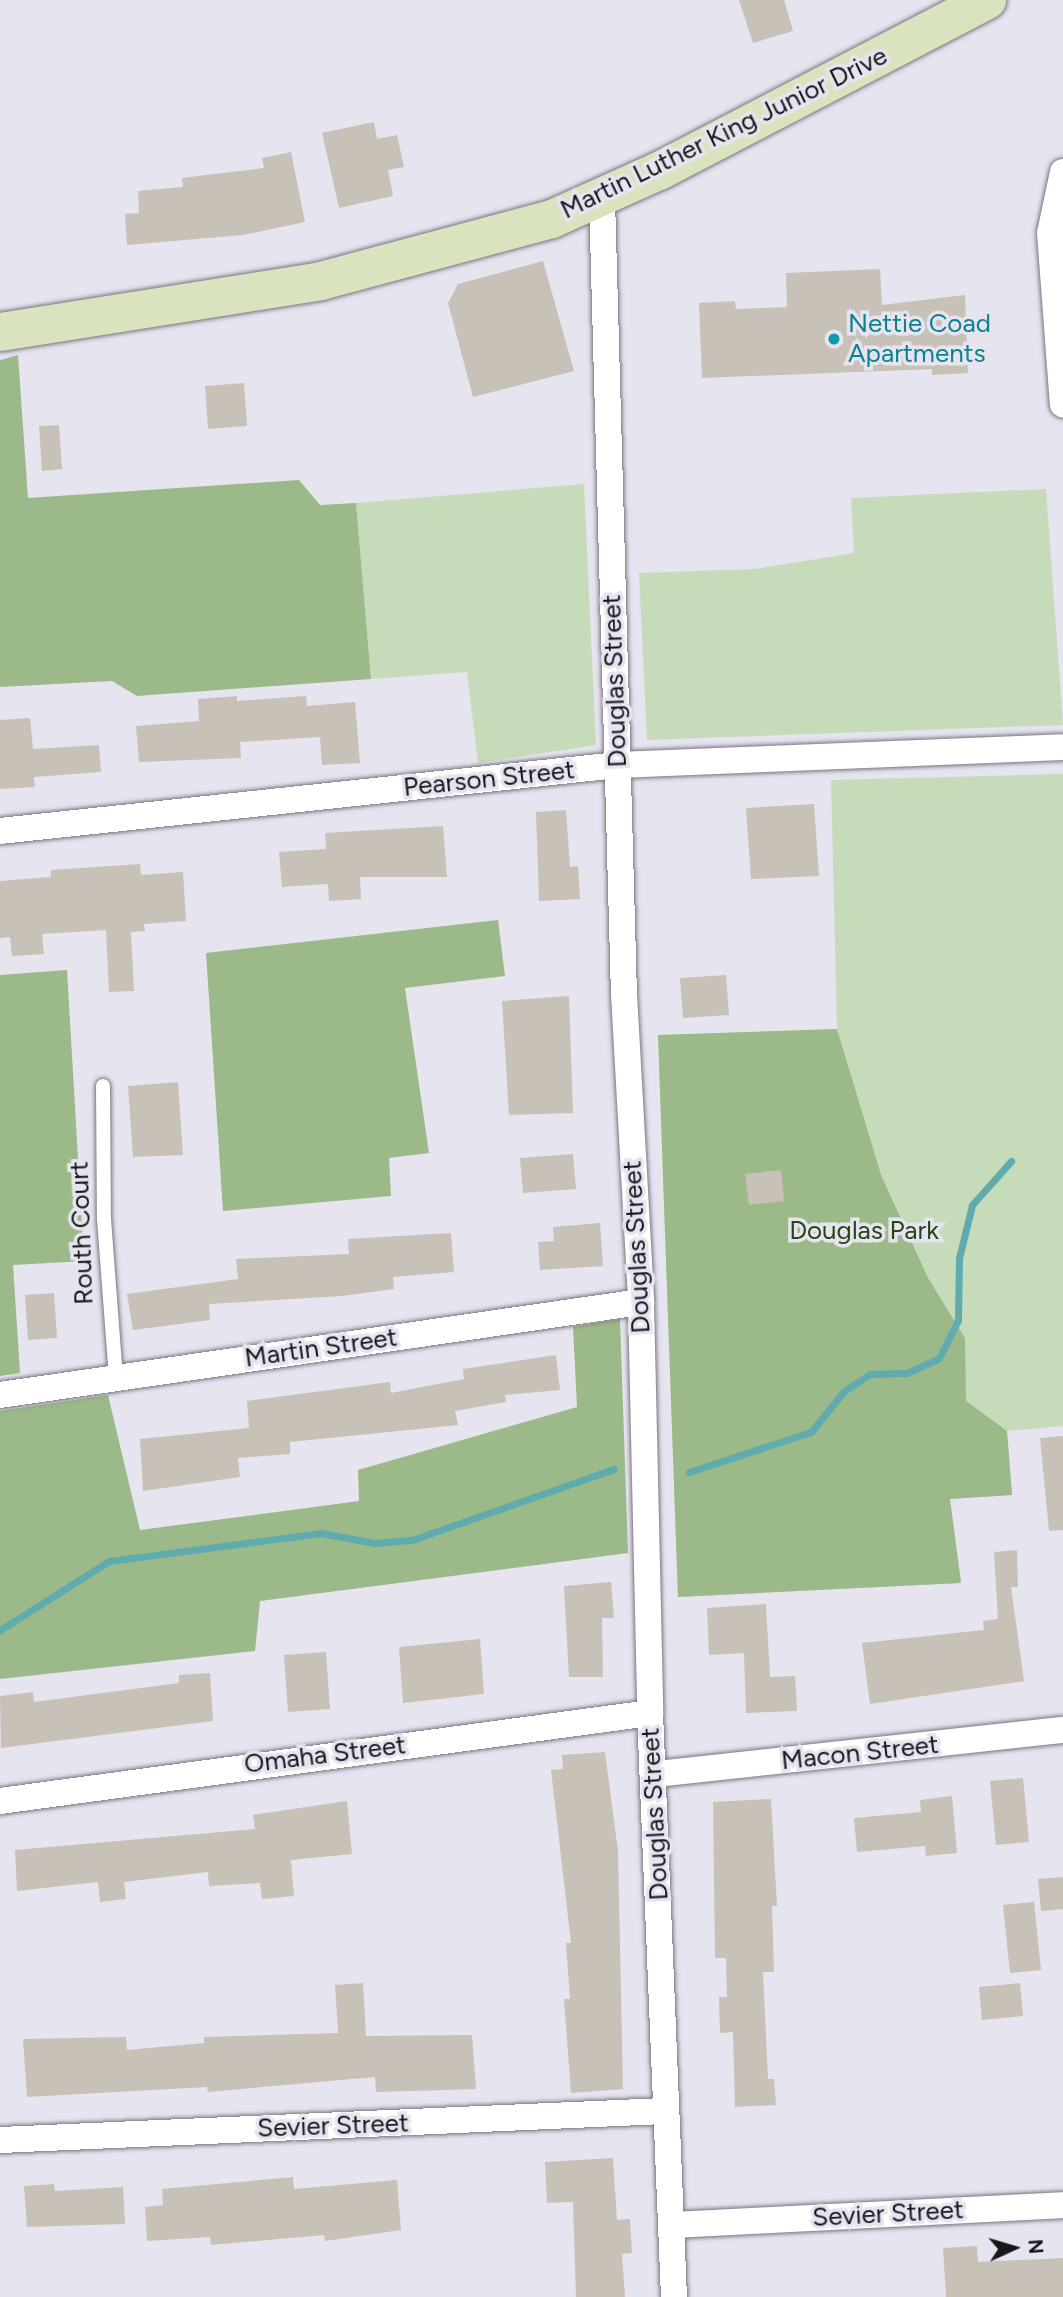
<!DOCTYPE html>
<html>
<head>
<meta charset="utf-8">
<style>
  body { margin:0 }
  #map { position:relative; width:1063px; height:2297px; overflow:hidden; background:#e6e4ef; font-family:Figtree,sans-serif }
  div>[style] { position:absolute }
  .green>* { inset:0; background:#c5dbb9 }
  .forest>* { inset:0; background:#9bb989 }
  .stream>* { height:7px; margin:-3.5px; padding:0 3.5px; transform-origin:3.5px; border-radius:3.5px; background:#5fabad }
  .building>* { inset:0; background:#c7c1b7 }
  .roads { filter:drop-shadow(0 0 2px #787680) drop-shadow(0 0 2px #787680) }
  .service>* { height:14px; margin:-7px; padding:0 7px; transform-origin:7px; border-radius:7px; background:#fff }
  .minor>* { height:26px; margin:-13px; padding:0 13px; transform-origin:13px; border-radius:13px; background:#fff }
  .secondary>* { height:38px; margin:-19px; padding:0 19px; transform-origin:19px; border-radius:19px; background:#d9e3be }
  .dots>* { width:19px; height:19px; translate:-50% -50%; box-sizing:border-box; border:4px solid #e6e4ef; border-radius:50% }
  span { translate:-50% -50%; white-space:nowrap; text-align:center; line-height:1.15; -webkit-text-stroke:7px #e6e4ef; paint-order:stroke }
  .street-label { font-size:26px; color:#17161a }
  .culture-label { font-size:26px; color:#0d838f }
  .left { translate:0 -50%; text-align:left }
  .park-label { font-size:26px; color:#284512 }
  .north { position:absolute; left:979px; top:2213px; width:70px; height:70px; -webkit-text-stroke:5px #e6e4ef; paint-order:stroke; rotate:86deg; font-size:19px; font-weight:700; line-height:28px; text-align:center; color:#17161a }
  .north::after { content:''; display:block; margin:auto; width:24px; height:32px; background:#17161a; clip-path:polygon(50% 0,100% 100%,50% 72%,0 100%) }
</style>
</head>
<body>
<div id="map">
  <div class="green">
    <div style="clip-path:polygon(584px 484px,596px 745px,478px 763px,467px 672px,371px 679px,356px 503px)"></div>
    <div style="clip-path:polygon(1046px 489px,1063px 725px,647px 740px,639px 573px,754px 569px,854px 553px,851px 498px)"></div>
    <div style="clip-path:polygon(1063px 774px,1063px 1426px,1007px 1431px,1012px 1495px,950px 1499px,961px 1583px,678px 1597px,658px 1035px,837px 1029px,831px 780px)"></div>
  </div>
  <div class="forest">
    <div style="clip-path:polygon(18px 355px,28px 498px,299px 480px,320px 505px,356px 503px,371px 679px,137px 696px,112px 681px,0 687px,0 360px)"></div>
    <div style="clip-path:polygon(498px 920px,505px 976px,405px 988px,429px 1153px,389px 1158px,391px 1196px,223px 1211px,206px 953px)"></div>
    <div style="clip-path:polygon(67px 970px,84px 1261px,13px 1265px,20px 1373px,0 1376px,0 975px)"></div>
    <div style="clip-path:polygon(837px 1029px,881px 1175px,928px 1278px,965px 1338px,966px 1401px,1007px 1431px,1012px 1495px,950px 1499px,961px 1583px,678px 1597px,658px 1035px)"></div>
    <div style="clip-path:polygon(620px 1319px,628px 1553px,260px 1601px,255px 1651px,0 1679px,0 1411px,108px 1395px,140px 1530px,359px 1501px,358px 1470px,577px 1407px,573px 1327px)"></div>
  </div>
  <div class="stream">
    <div style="left:689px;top:1472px;width:128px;rotate:-18.2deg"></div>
    <div style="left:811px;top:1432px;width:53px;rotate:-51.2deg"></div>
    <div style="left:844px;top:1391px;width:31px;rotate:-33deg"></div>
    <div style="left:870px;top:1374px;width:37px;rotate:-2deg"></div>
    <div style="left:907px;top:1373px;width:35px;rotate:-25deg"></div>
    <div style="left:939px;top:1358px;width:42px;rotate:-63.4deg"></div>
    <div style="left:958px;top:1320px;width:62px;rotate:-89.1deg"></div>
    <div style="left:959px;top:1258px;width:55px;rotate:-76.2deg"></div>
    <div style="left:972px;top:1205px;width:59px;rotate:-48.4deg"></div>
    <div style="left:0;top:1630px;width:129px;rotate:-32.3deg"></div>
    <div style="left:109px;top:1561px;width:214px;rotate:-7.5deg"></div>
    <div style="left:321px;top:1533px;width:55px;rotate:10.5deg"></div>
    <div style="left:375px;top:1543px;width:37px;rotate:-5deg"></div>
    <div style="left:412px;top:1540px;width:214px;rotate:-19.4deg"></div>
  </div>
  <div class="building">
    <div style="clip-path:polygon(739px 0,784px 0,793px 31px,753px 43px)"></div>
    <div style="clip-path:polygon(374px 122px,377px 139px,397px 135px,404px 167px,388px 170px,393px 196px,339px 208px,322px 133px)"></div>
    <div style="clip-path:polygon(291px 152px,305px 222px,243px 235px,127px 245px,125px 214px,139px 213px,138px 191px,183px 187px,182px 178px,264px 168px,262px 158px)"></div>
    <div style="clip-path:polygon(543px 261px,574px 371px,473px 397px,448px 303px,458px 284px)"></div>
    <div style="clip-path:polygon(880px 269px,882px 305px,965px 295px,968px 373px,932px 375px,932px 369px,702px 378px,699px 303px,735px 301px,736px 309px,787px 307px,786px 273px)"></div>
    <div style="clip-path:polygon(244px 383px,247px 426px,208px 429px,205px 386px)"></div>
    <div style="clip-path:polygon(59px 425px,62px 469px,42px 471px,39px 426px)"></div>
    <div style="clip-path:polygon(237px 696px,237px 701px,306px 696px,307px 706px,355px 702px,360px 763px,322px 765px,320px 737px,240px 742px,241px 758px,139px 762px,136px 726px,199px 721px,198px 699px)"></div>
    <div style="clip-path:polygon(30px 718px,33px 749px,99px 745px,101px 772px,34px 777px,35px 787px,0 789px,0 720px)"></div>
    <div style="clip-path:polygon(814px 804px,819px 876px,751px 879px,746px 808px)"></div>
    <div style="clip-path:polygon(566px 810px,570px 867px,578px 866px,580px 899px,539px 901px,536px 812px)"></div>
    <div style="clip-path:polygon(443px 826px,447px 877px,360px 877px,361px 899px,329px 901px,328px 884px,282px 887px,279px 852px,326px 849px,325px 833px)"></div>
    <div style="clip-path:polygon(140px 864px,141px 875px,183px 872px,186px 921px,144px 924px,145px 931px,131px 932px,134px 991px,109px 992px,106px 930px,42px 934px,44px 954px,12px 956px,10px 937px,0 938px,0 881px,51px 877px,51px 870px)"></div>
    <div style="clip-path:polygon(726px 975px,729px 1015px,683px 1018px,680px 978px)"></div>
    <div style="clip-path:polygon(569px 996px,573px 1113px,509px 1115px,502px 1001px)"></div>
    <div style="clip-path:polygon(178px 1082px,183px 1155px,133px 1157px,128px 1086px)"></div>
    <div style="clip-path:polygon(573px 1154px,576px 1189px,523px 1193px,520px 1158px)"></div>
    <div style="clip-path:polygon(781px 1170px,784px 1201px,749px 1205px,745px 1174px)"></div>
    <div style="clip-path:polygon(600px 1223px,603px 1266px,540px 1270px,538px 1242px,554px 1241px,553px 1227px)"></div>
    <div style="clip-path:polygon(451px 1233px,454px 1272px,393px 1277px,394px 1289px,342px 1296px,209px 1304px,210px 1320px,133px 1330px,127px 1294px,238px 1279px,236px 1259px,349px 1254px,348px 1239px)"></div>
    <div style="clip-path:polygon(54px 1293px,57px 1338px,28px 1340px,25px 1295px)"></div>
    <div style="clip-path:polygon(556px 1355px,560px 1390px,505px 1395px,506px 1402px,455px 1411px,458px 1425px,290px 1442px,290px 1454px,238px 1458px,240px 1477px,143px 1491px,140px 1439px,249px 1428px,247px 1401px,390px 1382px,391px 1393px,464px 1379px,463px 1369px)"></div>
    <div style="clip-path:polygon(1063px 1436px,1063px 1530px,1049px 1531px,1040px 1438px)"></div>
    <div style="clip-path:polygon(1017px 1550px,1018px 1587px,1011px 1587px,1024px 1681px,870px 1704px,862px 1643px,984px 1630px,983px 1621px,998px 1619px,994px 1552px)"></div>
    <div style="clip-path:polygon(611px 1582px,614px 1618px,602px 1618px,603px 1677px,569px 1677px,564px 1586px)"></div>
    <div style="clip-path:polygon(766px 1604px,770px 1677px,795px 1676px,797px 1711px,746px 1713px,744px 1653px,709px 1655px,707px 1608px)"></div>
    <div style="clip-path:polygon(480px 1639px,484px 1694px,403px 1703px,399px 1647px)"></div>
    <div style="clip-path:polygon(326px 1652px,330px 1709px,288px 1712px,284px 1655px)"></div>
    <div style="clip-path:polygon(210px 1673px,213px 1721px,1px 1748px,0 1696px,33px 1692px,34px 1702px,179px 1683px,179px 1675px)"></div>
    <div style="clip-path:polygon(605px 1752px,618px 1851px,623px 2089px,571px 2093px,564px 1999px,570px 1999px,566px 1943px,571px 1943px,551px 1770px,563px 1769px,562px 1755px)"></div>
    <div style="clip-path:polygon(1023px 1778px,1029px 1842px,996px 1845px,990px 1781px)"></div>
    <div style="clip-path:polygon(952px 1796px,957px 1853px,926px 1856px,925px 1846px,857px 1852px,854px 1818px,921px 1812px,920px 1800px)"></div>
    <div style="clip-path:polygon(771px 1799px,777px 1906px,772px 1906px,774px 1972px,763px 1972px,768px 2079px,774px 2079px,776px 2105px,735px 2107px,733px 2032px,720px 2033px,719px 1997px,727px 1997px,726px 1958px,715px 1958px,713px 1802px)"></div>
    <div style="clip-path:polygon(347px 1801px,352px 1854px,291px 1860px,294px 1896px,262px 1899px,260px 1883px,209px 1886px,208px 1872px,124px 1882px,126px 1899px,100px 1902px,98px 1882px,17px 1891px,15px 1850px,255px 1829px,253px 1815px)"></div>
    <div style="clip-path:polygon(1063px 1877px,1063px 1909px,1041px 1911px,1038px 1879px)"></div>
    <div style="clip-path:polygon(1034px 1902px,1041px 1970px,1010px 1973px,1003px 1905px)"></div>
    <div style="clip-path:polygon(363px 1983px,366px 2036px,472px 2035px,476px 2089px,376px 2092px,375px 2077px,208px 2092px,207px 2087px,27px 2097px,23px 2039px,126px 2037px,127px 2050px,204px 2043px,204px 2037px,338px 2033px,335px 1985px)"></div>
    <div style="clip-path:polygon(1020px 1983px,1023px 2016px,982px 2020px,979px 1987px)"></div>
    <div style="clip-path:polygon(613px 2158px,617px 2220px,630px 2219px,632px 2253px,622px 2254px,625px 2297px,576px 2297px,573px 2202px,547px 2203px,545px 2162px)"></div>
    <div style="clip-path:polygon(293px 2177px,294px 2189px,397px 2180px,401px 2230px,325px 2241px,324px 2235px,211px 2245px,210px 2237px,147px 2241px,145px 2207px,163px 2205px,162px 2189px)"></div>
    <div style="clip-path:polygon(54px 2184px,55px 2191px,123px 2187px,125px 2224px,27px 2227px,24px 2186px)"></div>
    <div style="clip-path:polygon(977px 2246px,978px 2262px,1063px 2258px,1063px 2297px,946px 2297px,943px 2248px)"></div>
  </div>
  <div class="roads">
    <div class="service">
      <div style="left:103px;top:1086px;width:133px;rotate:89.6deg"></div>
      <div style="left:104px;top:1219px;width:159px;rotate:85.7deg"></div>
    </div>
    <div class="minor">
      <div style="left:1063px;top:172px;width:62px;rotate:102deg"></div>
      <div style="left:1050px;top:233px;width:172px;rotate:85.7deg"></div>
      <div style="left:602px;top:198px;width:796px;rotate:88.42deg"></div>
      <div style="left:624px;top:994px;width:308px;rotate:86.8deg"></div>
      <div style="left:641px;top:1302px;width:411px;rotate:88.7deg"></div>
      <div style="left:650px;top:1713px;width:584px;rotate:87.65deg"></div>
      <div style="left:0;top:831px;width:622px;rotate:-6.1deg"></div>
      <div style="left:618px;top:765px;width:445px;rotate:-2.3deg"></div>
      <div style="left:0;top:1395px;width:648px;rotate:-8.26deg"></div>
      <div style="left:657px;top:1774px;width:408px;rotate:-6.2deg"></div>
      <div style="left:0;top:1801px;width:656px;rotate:-7.71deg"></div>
      <div style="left:0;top:2140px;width:666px;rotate:-2.5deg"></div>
      <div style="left:671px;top:2225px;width:393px;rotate:-2.9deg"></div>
    </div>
    <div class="secondary">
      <div style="left:0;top:332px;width:325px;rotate:-9deg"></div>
      <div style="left:321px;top:281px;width:239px;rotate:-15deg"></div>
      <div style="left:552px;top:219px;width:117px;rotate:-24.2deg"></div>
      <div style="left:659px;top:171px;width:370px;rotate:-27.5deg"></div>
    </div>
  </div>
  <div class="dots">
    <div style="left:834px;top:339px;background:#0f9aa8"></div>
  </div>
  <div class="street-label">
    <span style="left:724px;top:133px;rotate:-26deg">Martin Luther King Junior Drive</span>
    <span style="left:615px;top:681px;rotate:-92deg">Douglas Street</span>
    <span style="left:489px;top:779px;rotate:-6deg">Pearson Street</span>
    <span style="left:82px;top:1233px;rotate:-92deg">Routh Court</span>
    <span style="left:637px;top:1247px;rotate:-93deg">Douglas Street</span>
    <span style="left:321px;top:1348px;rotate:-8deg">Martin Street</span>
    <span style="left:860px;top:1753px;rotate:-6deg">Macon Street</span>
    <span style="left:325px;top:1755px;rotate:-7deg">Omaha Street</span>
    <span style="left:655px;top:1814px;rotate:-93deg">Douglas Street</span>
    <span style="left:333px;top:2126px;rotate:-2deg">Sevier Street</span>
    <span style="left:888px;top:2214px;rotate:-3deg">Sevier Street</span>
  </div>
  <div class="culture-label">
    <span class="left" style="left:848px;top:339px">Nettie Coad<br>Apartments</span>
  </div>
  <div class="park-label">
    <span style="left:864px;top:1231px">Douglas Park</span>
  </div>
  <div class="north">N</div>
</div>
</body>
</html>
